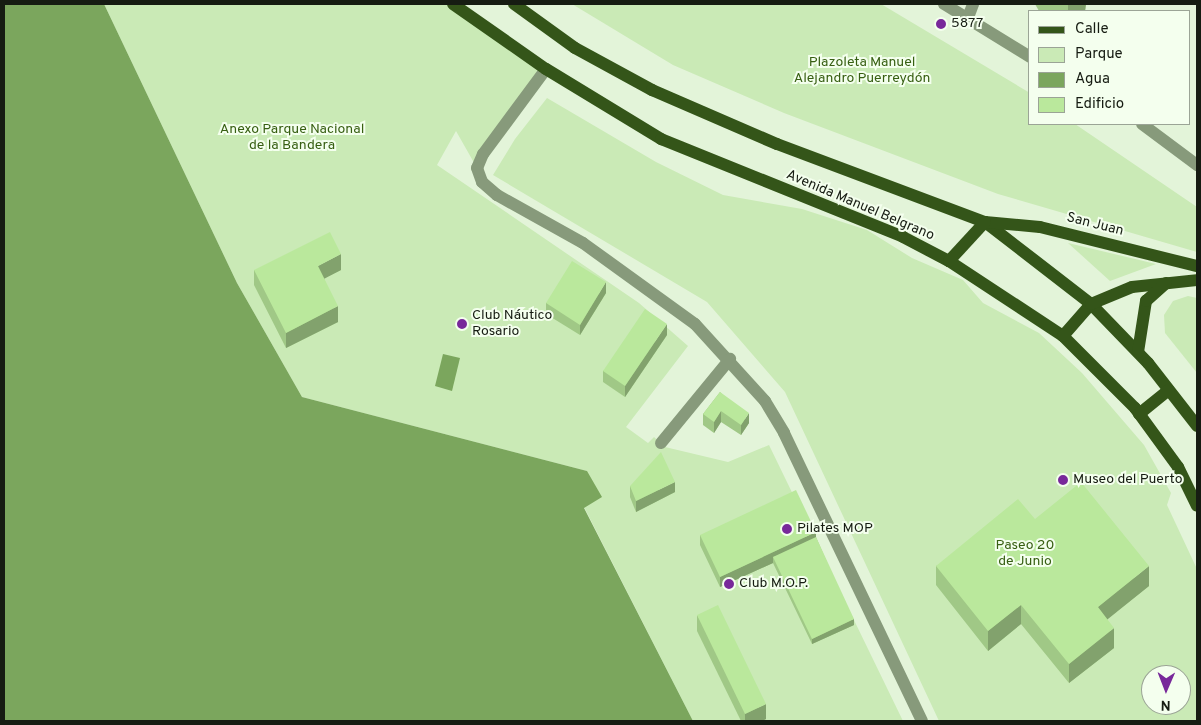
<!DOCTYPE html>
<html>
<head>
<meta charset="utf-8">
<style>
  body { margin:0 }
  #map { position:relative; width:1201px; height:725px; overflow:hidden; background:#e3f4d9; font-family:Overpass,sans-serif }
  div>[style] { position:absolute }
  .green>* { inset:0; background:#caeab6 }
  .water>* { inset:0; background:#7ba65d }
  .minor>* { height:12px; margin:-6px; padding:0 6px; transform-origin:6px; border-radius:6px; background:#879a7b }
  .major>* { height:12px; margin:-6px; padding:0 6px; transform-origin:6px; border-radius:6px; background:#345519 }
  .wall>* { inset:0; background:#a0c886 }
  .shaded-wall>* { inset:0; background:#82a26d }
  .building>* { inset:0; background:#bae89c }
  .dots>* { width:14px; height:14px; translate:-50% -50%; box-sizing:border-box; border:2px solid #f4ffee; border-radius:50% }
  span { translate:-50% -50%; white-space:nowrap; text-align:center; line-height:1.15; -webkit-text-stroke:4px #f4ffee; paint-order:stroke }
  .poi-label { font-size:14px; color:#161c12 }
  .left { translate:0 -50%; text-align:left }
  .park-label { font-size:14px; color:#375f12 }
  .street-label { font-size:14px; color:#161c12 }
  .frame { position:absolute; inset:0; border:5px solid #161c12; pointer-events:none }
  .legend { position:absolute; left:1028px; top:10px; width:162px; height:115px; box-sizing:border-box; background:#f4ffee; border:1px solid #9ba496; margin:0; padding:6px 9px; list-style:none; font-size:15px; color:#161c12 }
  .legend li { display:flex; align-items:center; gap:10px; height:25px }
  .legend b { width:25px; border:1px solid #9ba496 }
  .north { position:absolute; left:1141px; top:665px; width:50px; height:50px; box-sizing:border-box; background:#f4ffee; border:1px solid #9ba496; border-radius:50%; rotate:181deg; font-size:14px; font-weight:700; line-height:20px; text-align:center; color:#161c12 }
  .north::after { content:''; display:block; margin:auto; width:18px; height:22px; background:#78299a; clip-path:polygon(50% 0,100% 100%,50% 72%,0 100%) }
</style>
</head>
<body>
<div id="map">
  <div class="green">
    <div style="clip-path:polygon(104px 4px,453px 4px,546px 69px,477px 168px,456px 131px,437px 165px,639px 303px,688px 346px,626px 427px,648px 443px,654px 437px,665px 447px,728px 462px,769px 445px,903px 721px,693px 721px,584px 507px,587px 471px,302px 397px,237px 283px)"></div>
    <div style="clip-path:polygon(572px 4px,881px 4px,1030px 93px,1030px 124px,1075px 124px,1197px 207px,1197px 252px,998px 194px,784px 113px,673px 65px)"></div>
    <div style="clip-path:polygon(evenodd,547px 98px,656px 162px,723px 195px,802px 209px,867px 230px,912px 258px,963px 280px,983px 303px,1039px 333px,1082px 373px,1144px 445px,1171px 493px,1167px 505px,1197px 569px,1197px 721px,939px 721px,785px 392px,707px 302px,493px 175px,515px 139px,547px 98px,1151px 675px,1181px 675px,1181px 705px,1151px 705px,1151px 675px)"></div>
    <div style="clip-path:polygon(1068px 243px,1156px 264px,1110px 281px)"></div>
    <div style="clip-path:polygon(1188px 296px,1197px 298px,1197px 373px,1165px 333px,1164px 315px,1173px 301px)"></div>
  </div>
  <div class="water">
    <div style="clip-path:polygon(4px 4px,104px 4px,237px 283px,302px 397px,587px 471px,602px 497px,584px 508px,693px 721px,4px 721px)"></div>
    <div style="clip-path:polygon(443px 354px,460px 358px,452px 391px,435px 386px)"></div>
  </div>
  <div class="minor">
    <div style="left:944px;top:4px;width:101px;rotate:31.6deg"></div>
    <div style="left:967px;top:20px;width:17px;rotate:-69deg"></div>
    <div style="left:546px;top:69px;width:106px;rotate:126.5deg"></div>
    <div style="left:483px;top:154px;width:15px;rotate:113deg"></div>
    <div style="left:477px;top:168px;width:15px;rotate:70deg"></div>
    <div style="left:482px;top:182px;width:20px;rotate:41deg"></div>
    <div style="left:497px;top:195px;width:98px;rotate:29.2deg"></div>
    <div style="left:583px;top:243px;width:138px;rotate:35.9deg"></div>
    <div style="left:695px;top:324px;width:104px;rotate:47.7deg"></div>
    <div style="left:765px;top:401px;width:37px;rotate:59deg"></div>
    <div style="left:784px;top:433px;width:319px;rotate:64.4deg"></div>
    <div style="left:1142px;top:124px;width:69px;rotate:36.7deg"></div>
    <div style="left:661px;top:443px;width:109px;rotate:-50.6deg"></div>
  </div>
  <div class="major">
    <div style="left:453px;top:4px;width:113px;rotate:35deg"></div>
    <div style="left:546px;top:69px;width:135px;rotate:31.3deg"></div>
    <div style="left:661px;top:139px;width:261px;rotate:22deg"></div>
    <div style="left:903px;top:237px;width:52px;rotate:27.6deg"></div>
    <div style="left:949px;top:261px;width:136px;rotate:33.3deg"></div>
    <div style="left:1063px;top:336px;width:102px;rotate:45deg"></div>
    <div style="left:1135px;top:408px;width:73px;rotate:53.9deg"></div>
    <div style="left:1178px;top:467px;width:43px;rotate:64deg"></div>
    <div style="left:514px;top:4px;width:75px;rotate:35.8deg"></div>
    <div style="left:575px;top:48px;width:88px;rotate:28.6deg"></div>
    <div style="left:652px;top:90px;width:136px;rotate:23.4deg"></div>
    <div style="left:777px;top:144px;width:222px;rotate:20.6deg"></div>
    <div style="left:985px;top:222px;width:134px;rotate:37.7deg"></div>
    <div style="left:1091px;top:304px;width:82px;rotate:46deg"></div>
    <div style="left:1148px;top:363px;width:80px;rotate:52.1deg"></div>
    <div style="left:985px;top:222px;width:55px;rotate:5.2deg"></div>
    <div style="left:1040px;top:227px;width:162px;rotate:14deg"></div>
    <div style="left:949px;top:261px;width:53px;rotate:-47.3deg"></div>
    <div style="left:1063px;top:336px;width:43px;rotate:-48.8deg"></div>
    <div style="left:1091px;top:304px;width:44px;rotate:-22.5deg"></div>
    <div style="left:1132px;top:287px;width:65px;rotate:-6.1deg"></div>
    <div style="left:1138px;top:352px;width:52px;rotate:-81.1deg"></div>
    <div style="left:1146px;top:301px;width:27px;rotate:-42deg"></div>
    <div style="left:1139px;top:414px;width:38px;rotate:-39deg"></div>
  </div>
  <div class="wall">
    <div style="clip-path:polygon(1035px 4px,1086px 4px,1085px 11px,1039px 11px)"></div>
    <div style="clip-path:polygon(254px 270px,341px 270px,324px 278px,338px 322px,286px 348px,254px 285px)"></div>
    <div style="clip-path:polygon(606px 293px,580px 335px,546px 314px,546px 303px)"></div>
    <div style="clip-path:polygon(667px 335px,625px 397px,603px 382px,603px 371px)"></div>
    <div style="clip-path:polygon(720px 392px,749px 423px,741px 435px,721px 422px,714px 433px,703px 425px,703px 414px)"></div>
    <div style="clip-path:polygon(630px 486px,675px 492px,636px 512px,630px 497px)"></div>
    <div style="clip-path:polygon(1035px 519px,1149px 586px,1107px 619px,1114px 648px,1069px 683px,1021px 624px,988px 651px,936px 585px,936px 566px)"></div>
    <div style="clip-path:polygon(700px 535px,816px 537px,854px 625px,812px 644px,773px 563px,720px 587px,700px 545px)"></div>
    <div style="clip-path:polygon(697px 615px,766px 719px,762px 721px,741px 721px,697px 631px)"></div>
  </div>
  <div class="shaded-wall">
    <div style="clip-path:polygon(1068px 4px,1086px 4px,1085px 11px,1068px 11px)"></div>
    <div style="clip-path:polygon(341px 254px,341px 270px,318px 282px,318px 266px)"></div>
    <div style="clip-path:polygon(606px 282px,606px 293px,580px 335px,580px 325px)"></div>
    <div style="clip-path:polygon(338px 306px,338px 322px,286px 348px,286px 333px)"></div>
    <div style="clip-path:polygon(667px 324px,667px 335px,625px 397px,625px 386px)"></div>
    <div style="clip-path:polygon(721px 411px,721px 422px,714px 433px,714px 422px)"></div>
    <div style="clip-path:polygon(749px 413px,749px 423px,741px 435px,741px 425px)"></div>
    <div style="clip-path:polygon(675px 482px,675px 492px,636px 512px,636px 501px)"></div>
    <div style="clip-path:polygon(816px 532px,816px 543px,773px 557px,773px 563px,720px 587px,720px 577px)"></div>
    <div style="clip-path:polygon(1149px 566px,1149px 586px,1098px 627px,1098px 607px)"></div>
    <div style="clip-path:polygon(1021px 605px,1021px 624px,988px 651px,988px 631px)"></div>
    <div style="clip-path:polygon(854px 619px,854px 625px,812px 644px,812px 639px)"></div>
    <div style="clip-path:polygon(1114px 628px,1114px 648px,1069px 683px,1069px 664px)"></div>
    <div style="clip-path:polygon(766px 704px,766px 719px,762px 721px,745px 721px,745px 714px)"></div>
  </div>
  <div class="building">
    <div style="clip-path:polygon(330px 232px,341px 254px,318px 266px,338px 306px,286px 333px,254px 270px)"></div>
    <div style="clip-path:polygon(572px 261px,606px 282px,580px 325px,546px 303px)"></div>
    <div style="clip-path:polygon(645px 309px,667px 324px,625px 386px,603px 371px)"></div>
    <div style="clip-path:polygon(720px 392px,749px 413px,741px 425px,721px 411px,714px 422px,703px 414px)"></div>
    <div style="clip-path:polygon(661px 452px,675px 482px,636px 501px,630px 486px)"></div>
    <div style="clip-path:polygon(1081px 482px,1149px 566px,1098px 607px,1114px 628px,1069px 664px,1021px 605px,988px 631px,936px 566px,1018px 499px,1035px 519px)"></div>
    <div style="clip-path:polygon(796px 490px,816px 532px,720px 577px,700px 535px)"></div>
    <div style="clip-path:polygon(816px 537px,854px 619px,812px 639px,773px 557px)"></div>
    <div style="clip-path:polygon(718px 605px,766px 704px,745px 714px,697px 615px)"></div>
  </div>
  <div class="dots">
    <div style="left:941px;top:24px;background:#78299a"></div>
    <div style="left:462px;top:324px;background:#78299a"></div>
    <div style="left:1063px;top:480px;background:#78299a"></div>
    <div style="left:787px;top:529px;background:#78299a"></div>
    <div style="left:729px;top:584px;background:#78299a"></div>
  </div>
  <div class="poi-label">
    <span class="left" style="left:951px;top:24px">5877</span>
    <span class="left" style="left:472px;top:324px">Club Náutico<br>Rosario</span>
    <span class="left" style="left:1073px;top:480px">Museo del Puerto</span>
    <span class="left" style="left:797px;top:529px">Pilates MOP</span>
    <span class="left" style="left:739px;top:584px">Club M.O.P.</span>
  </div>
  <div class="park-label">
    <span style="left:862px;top:71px">Plazoleta Manuel<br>Alejandro Puerreydón</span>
    <span style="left:292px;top:138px">Anexo Parque Nacional<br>de la Bandera</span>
    <span style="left:1025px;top:554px">Paseo 20<br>de Junio</span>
  </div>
  <div class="street-label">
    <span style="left:860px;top:206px;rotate:23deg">Avenida Manuel Belgrano</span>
    <span style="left:1095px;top:225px;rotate:14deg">San Juan</span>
  </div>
  <div class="frame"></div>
  <ul class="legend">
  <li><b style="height:6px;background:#345519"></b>Calle</li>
  <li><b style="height:14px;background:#caeab6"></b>Parque</li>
  <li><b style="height:14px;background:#7ba65d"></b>Agua</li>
  <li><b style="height:14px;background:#bae89c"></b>Edificio</li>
  </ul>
  <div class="north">N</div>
</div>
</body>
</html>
